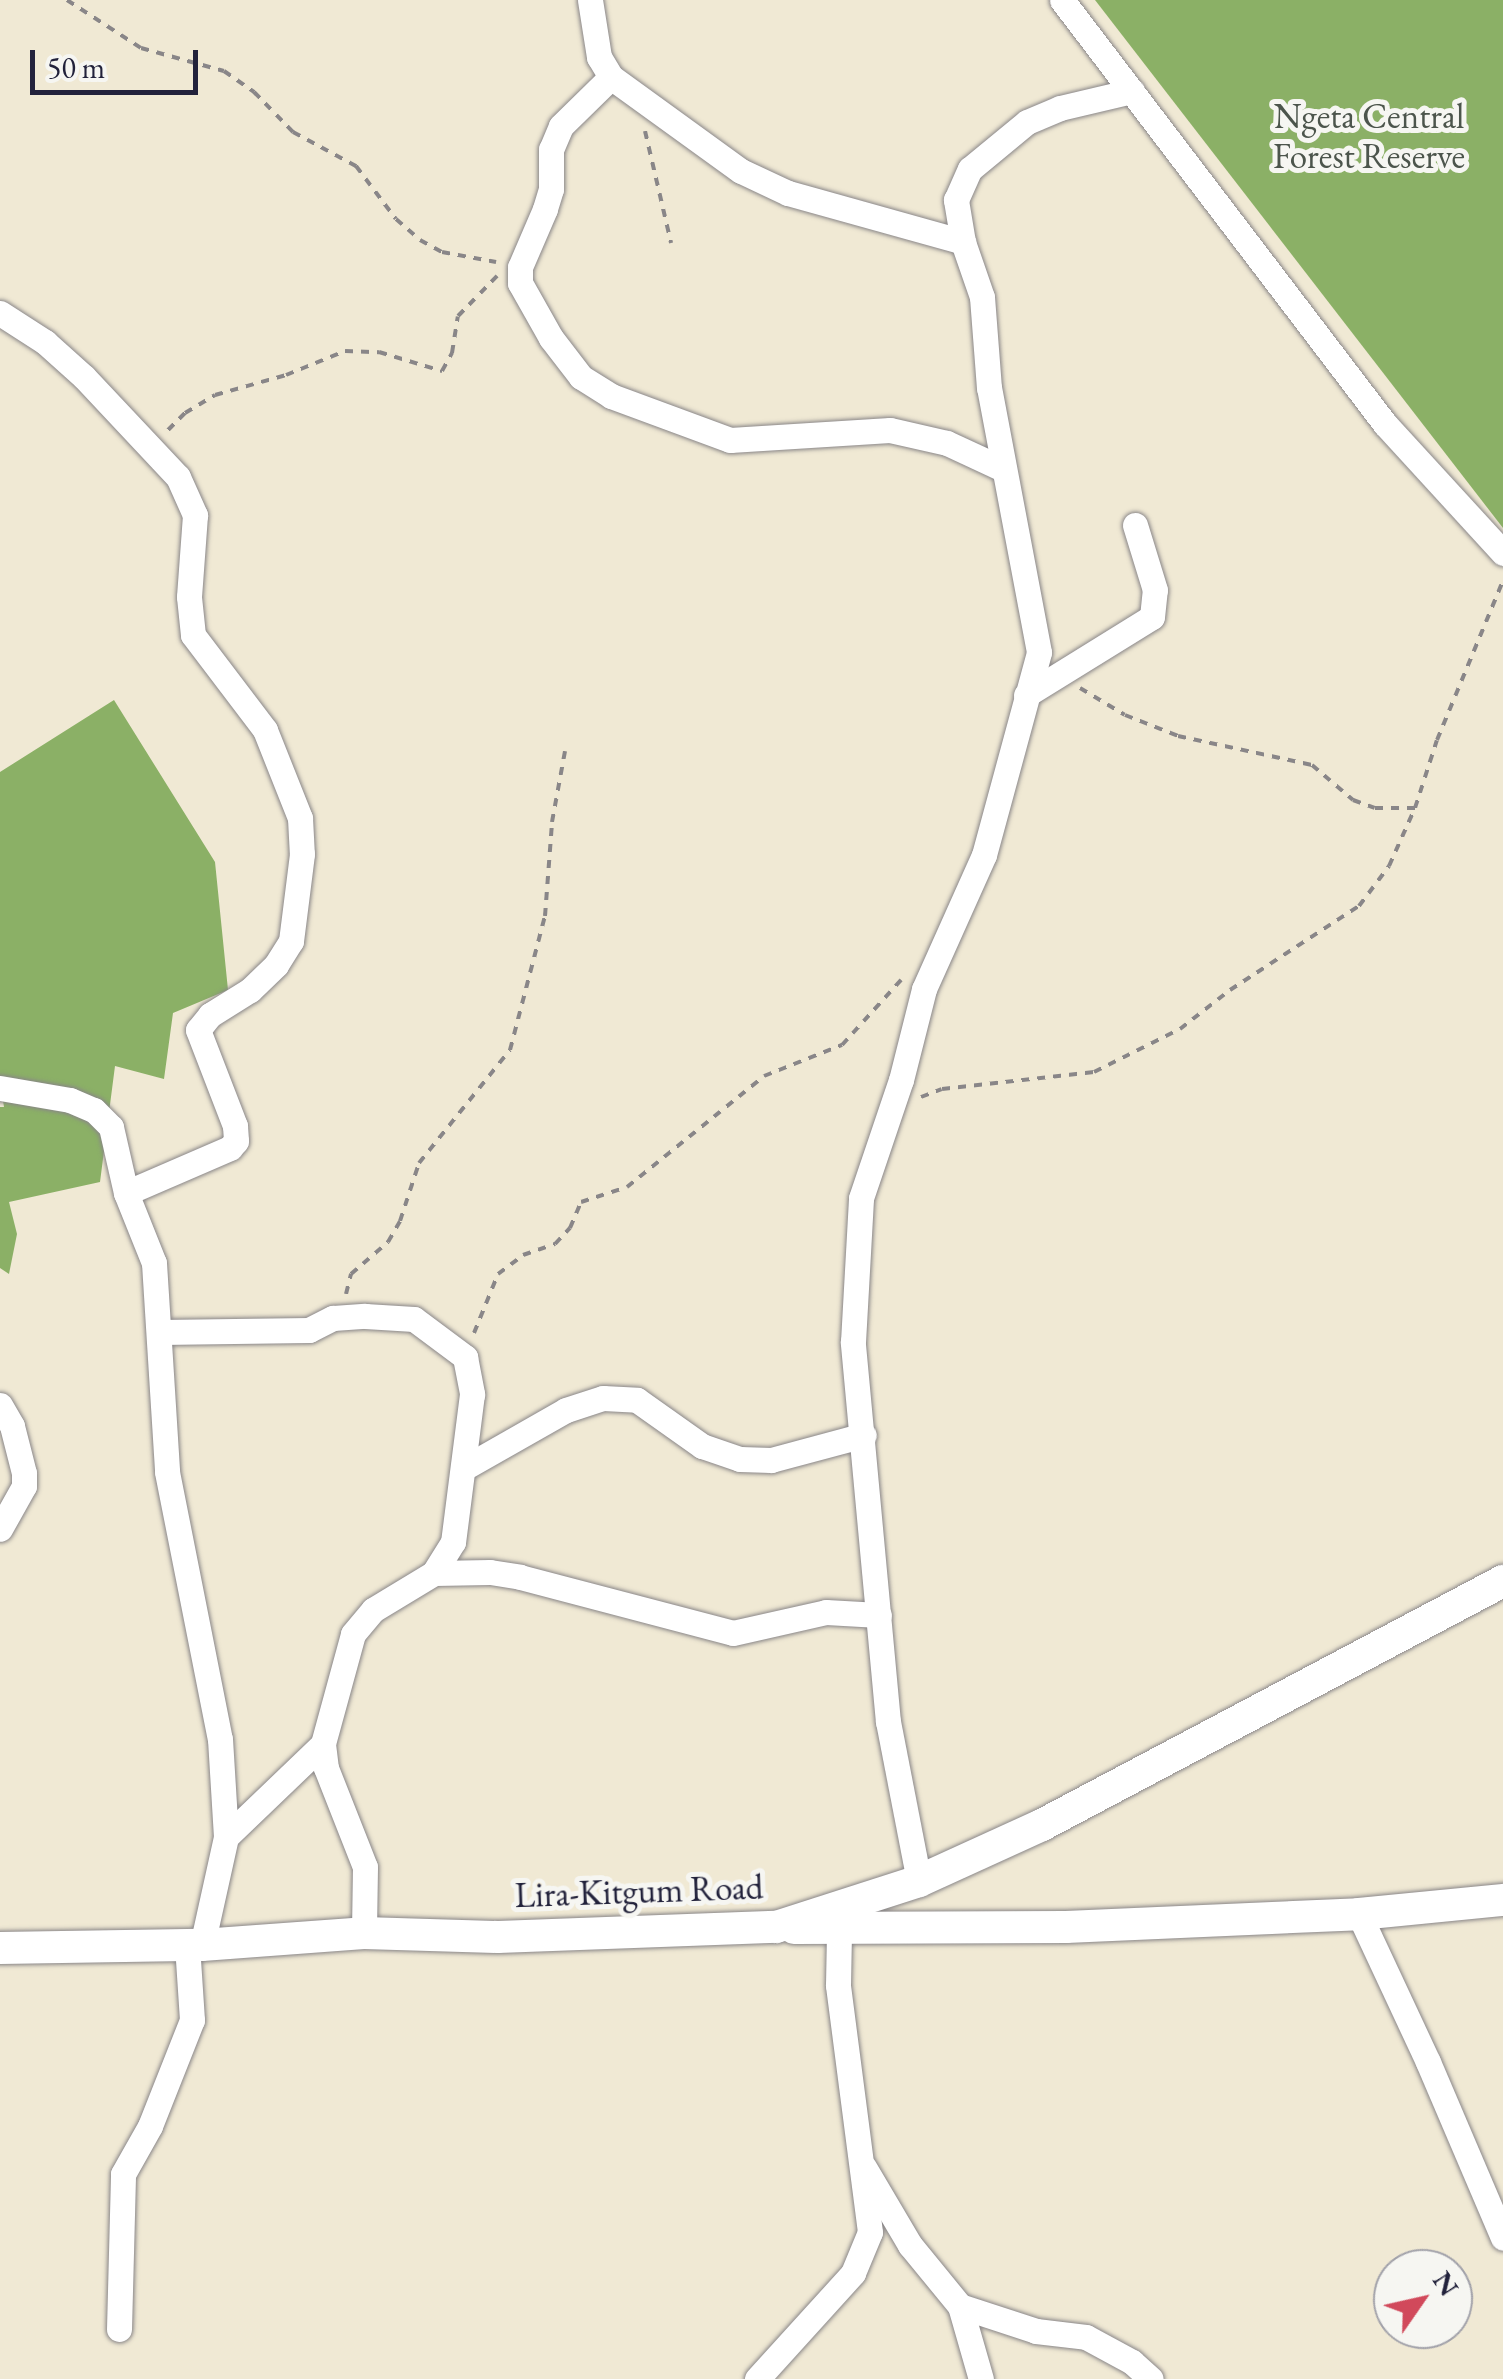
<!DOCTYPE html>
<html>
<head>
<meta charset="utf-8">
<style>
  body { margin:0 }
  #map { position:relative; width:1503px; height:2379px; overflow:hidden; background:#f0e9d4; font-family:"EB Garamond",serif }
  div>[style] { position:absolute }
  .forest>* { inset:0; background:#8bb066 }
  .path>* { height:4px; margin-top:-2px; transform-origin:0; background:repeating-linear-gradient(90deg,#898688 0 8px,transparent 0 16px) }
  .roads { filter:drop-shadow(0 0 2px #898688) drop-shadow(0 0 2px #898688) }
  .minor>* { height:25px; margin:-12.5px; padding:0 12.5px; transform-origin:12.5px; border-radius:12.5px; background:#fff }
  .major>* { height:32px; margin:-16px; padding:0 16px; transform-origin:16px; border-radius:16px; background:#fff }
  span { translate:-50% -50%; white-space:nowrap; text-align:center; line-height:1.15; -webkit-text-stroke:10px #f6f6f2; paint-order:stroke }
  .park-label { font-size:35px; color:#4c554c }
  .street-label { font-size:35px; color:#22223b }
  .north { position:absolute; left:1373px; top:2249px; width:100px; height:100px; box-sizing:border-box; background:#f6f6f2; border:2px solid #a1a1a9; border-radius:50%; rotate:56deg; font-size:28px; font-weight:700; line-height:40px; text-align:center; color:#22223b }
  .north::after { content:''; display:block; margin:auto; width:35px; height:45px; background:#d1495b; clip-path:polygon(50% 0,100% 100%,50% 72%,0 100%) }
  .scale { position:absolute; left:30px; top:50px; width:168px; height:45px; box-sizing:border-box; border:5px solid #22223b; border-top:0; padding-left:12px; font-size:30px; line-height:35px; white-space:nowrap; color:#22223b; -webkit-text-stroke:8px #f6f6f2; paint-order:stroke }
</style>
</head>
<body>
<div id="map">
  <div class="forest">
    <div style="clip-path:polygon(1095px 0,1503px 0,1503px 528px)"></div>
    <div style="clip-path:polygon(114px 700px,215px 862px,228px 990px,173px 1013px,164px 1079px,115px 1066px,100px 1182px,9px 1202px,17px 1234px,9px 1274px,0 1268px,0 1107px,4px 1107px,0 1082px,0 772px)"></div>
  </div>
  <div class="path">
    <div style="left:67px;top:0;width:88px;rotate:33deg"></div>
    <div style="left:141px;top:48px;width:86px;rotate:15.5deg"></div>
    <div style="left:224px;top:71px;width:37px;rotate:35deg"></div>
    <div style="left:254px;top:92px;width:56px;rotate:45.7deg"></div>
    <div style="left:293px;top:132px;width:72px;rotate:28.4deg"></div>
    <div style="left:356px;top:166px;width:66px;rotate:53deg"></div>
    <div style="left:396px;top:219px;width:32px;rotate:41deg"></div>
    <div style="left:420px;top:240px;width:25px;rotate:29deg"></div>
    <div style="left:442px;top:252px;width:55px;rotate:10.5deg"></div>
    <div style="left:645px;top:131px;width:115px;rotate:76.9deg"></div>
    <div style="left:168px;top:430px;width:24px;rotate:-45deg"></div>
    <div style="left:185px;top:413px;width:35px;rotate:-31deg"></div>
    <div style="left:215px;top:395px;width:74px;rotate:-15.7deg"></div>
    <div style="left:286px;top:375px;width:64px;rotate:-22.1deg"></div>
    <div style="left:345px;top:351px;width:34px;rotate:2deg"></div>
    <div style="left:379px;top:352px;width:66px;rotate:16.8deg"></div>
    <div style="left:442px;top:371px;width:21px;rotate:-61deg"></div>
    <div style="left:452px;top:353px;width:37px;rotate:-81deg"></div>
    <div style="left:458px;top:316px;width:56px;rotate:-45.7deg"></div>
    <div style="left:1080px;top:688px;width:52px;rotate:31deg"></div>
    <div style="left:1125px;top:715px;width:57px;rotate:21.6deg"></div>
    <div style="left:1178px;top:736px;width:137px;rotate:12.2deg"></div>
    <div style="left:1312px;top:765px;width:54px;rotate:40.5deg"></div>
    <div style="left:1353px;top:800px;width:23px;rotate:20deg"></div>
    <div style="left:1375px;top:808px;width:40px"></div>
    <div style="left:921px;top:1097px;width:22px;rotate:-21deg"></div>
    <div style="left:942px;top:1089px;width:153px;rotate:-6.4deg"></div>
    <div style="left:1094px;top:1072px;width:96px;rotate:-26.6deg"></div>
    <div style="left:1180px;top:1029px;width:63px;rotate:-38deg"></div>
    <div style="left:1230px;top:990px;width:154px;rotate:-33.1deg"></div>
    <div style="left:1359px;top:906px;width:50px;rotate:-53.1deg"></div>
    <div style="left:1389px;top:866px;width:64px;rotate:-65.9deg"></div>
    <div style="left:1415px;top:808px;width:71px;rotate:-72.1deg"></div>
    <div style="left:1437px;top:740px;width:172px;rotate:-67.5deg"></div>
    <div style="left:346px;top:1294px;width:21px;rotate:-76deg"></div>
    <div style="left:351px;top:1274px;width:49px;rotate:-40.9deg"></div>
    <div style="left:388px;top:1242px;width:24px;rotate:-60deg"></div>
    <div style="left:400px;top:1221px;width:61px;rotate:-71.9deg"></div>
    <div style="left:419px;top:1163px;width:145px;rotate:-51.2deg"></div>
    <div style="left:510px;top:1050px;width:138px;rotate:-75.4deg"></div>
    <div style="left:545px;top:916px;width:94px;rotate:-85.7deg"></div>
    <div style="left:552px;top:822px;width:72px;rotate:-79.6deg"></div>
    <div style="left:474px;top:1333px;width:64px;rotate:-67.9deg"></div>
    <div style="left:498px;top:1274px;width:31px;rotate:-37deg"></div>
    <div style="left:523px;top:1255px;width:34px;rotate:-19deg"></div>
    <div style="left:555px;top:1244px;width:22px;rotate:-47deg"></div>
    <div style="left:570px;top:1228px;width:28px;rotate:-67deg"></div>
    <div style="left:581px;top:1202px;width:48px;rotate:-18.1deg"></div>
    <div style="left:627px;top:1187px;width:176px;rotate:-39deg"></div>
    <div style="left:764px;top:1076px;width:84px;rotate:-21.7deg"></div>
    <div style="left:842px;top:1045px;width:88px;rotate:-47.8deg"></div>
  </div>
  <div class="roads">
    <div class="minor">
      <div style="left:590px;top:0;width:58px;rotate:81deg"></div>
      <div style="left:599px;top:57px;width:23px;rotate:59deg"></div>
      <div style="left:611px;top:77px;width:160px;rotate:35.9deg"></div>
      <div style="left:741px;top:171px;width:52px;rotate:25.1deg"></div>
      <div style="left:788px;top:193px;width:182px;rotate:15.6deg"></div>
      <div style="left:1062px;top:0;width:533px;rotate:52.7deg"></div>
      <div style="left:1385px;top:424px;width:175px;rotate:47.5deg"></div>
      <div style="left:611px;top:77px;width:70px;rotate:135.6deg"></div>
      <div style="left:561px;top:126px;width:25px;rotate:113deg"></div>
      <div style="left:551px;top:149px;width:40px;rotate:90deg"></div>
      <div style="left:551px;top:189px;width:21px;rotate:107deg"></div>
      <div style="left:545px;top:209px;width:63px;rotate:113.3deg"></div>
      <div style="left:520px;top:267px;width:16px;rotate:90deg"></div>
      <div style="left:520px;top:283px;width:63px;rotate:60.6deg"></div>
      <div style="left:551px;top:338px;width:49px;rotate:52.4deg"></div>
      <div style="left:581px;top:377px;width:36px;rotate:32deg"></div>
      <div style="left:611px;top:396px;width:127px;rotate:20.3deg"></div>
      <div style="left:730px;top:440px;width:160px;rotate:-3.6deg"></div>
      <div style="left:890px;top:430px;width:58px;rotate:12.8deg"></div>
      <div style="left:947px;top:443px;width:62px;rotate:24.9deg"></div>
      <div style="left:0;top:313px;width:54px;rotate:32.8deg"></div>
      <div style="left:45px;top:342px;width:52px;rotate:41.9deg"></div>
      <div style="left:84px;top:377px;width:137px;rotate:46.8deg"></div>
      <div style="left:178px;top:477px;width:42px;rotate:65.9deg"></div>
      <div style="left:195px;top:515px;width:82px;rotate:94.2deg"></div>
      <div style="left:189px;top:597px;width:38px;rotate:84deg"></div>
      <div style="left:193px;top:635px;width:119px;rotate:52.8deg"></div>
      <div style="left:265px;top:730px;width:95px;rotate:68.3deg"></div>
      <div style="left:300px;top:818px;width:36px;rotate:87deg"></div>
      <div style="left:302px;top:854px;width:88px;rotate:97.2deg"></div>
      <div style="left:291px;top:941px;width:28px;rotate:122deg"></div>
      <div style="left:276px;top:965px;width:36px;rotate:136deg"></div>
      <div style="left:250px;top:990px;width:47px;rotate:148deg"></div>
      <div style="left:210px;top:1015px;width:19px;rotate:129deg"></div>
      <div style="left:198px;top:1030px;width:103px;rotate:68.9deg"></div>
      <div style="left:235px;top:1126px;width:15px;rotate:86deg"></div>
      <div style="left:236px;top:1141px;width:9px;rotate:131deg"></div>
      <div style="left:230px;top:1148px;width:113px;rotate:156.6deg"></div>
      <div style="left:1026px;top:695px;width:148px;rotate:-31.8deg"></div>
      <div style="left:1152px;top:617px;width:27px;rotate:-84deg"></div>
      <div style="left:1155px;top:590px;width:68px;rotate:-107.1deg"></div>
      <div style="left:0;top:1088px;width:71px;rotate:9.7deg"></div>
      <div style="left:70px;top:1100px;width:26px;rotate:23deg"></div>
      <div style="left:94px;top:1110px;width:24px;rotate:45deg"></div>
      <div style="left:111px;top:1127px;width:68px;rotate:77.2deg"></div>
      <div style="left:126px;top:1193px;width:75px;rotate:68.2deg"></div>
      <div style="left:154px;top:1263px;width:209px;rotate:86.4deg"></div>
      <div style="left:167px;top:1472px;width:272px;rotate:78.8deg"></div>
      <div style="left:220px;top:1739px;width:98px;rotate:86.5deg"></div>
      <div style="left:226px;top:1837px;width:111px;rotate:102.5deg"></div>
      <div style="left:160px;top:1332px;width:149px;rotate:-0.8deg"></div>
      <div style="left:309px;top:1330px;width:27px;rotate:-27deg"></div>
      <div style="left:333px;top:1318px;width:32px;rotate:-4deg"></div>
      <div style="left:365px;top:1316px;width:49px;rotate:3.5deg"></div>
      <div style="left:414px;top:1319px;width:64px;rotate:36.7deg"></div>
      <div style="left:465px;top:1357px;width:38px;rotate:79deg"></div>
      <div style="left:472px;top:1394px;width:149px;rotate:97.3deg"></div>
      <div style="left:453px;top:1542px;width:36px;rotate:122deg"></div>
      <div style="left:434px;top:1573px;width:71px;rotate:148.8deg"></div>
      <div style="left:373px;top:1610px;width:31px;rotate:130deg"></div>
      <div style="left:353px;top:1634px;width:114px;rotate:105.3deg"></div>
      <div style="left:323px;top:1744px;width:134px;rotate:136.2deg"></div>
      <div style="left:0;top:1405px;width:24px;rotate:60deg"></div>
      <div style="left:12px;top:1426px;width:49px;rotate:75.7deg"></div>
      <div style="left:24px;top:1473px;width:13px;rotate:90deg"></div>
      <div style="left:24px;top:1486px;width:49px;rotate:119.2deg"></div>
      <div style="left:464px;top:1468px;width:117px;rotate:-29.6deg"></div>
      <div style="left:566px;top:1410px;width:39px;rotate:-18deg"></div>
      <div style="left:603px;top:1398px;width:34px;rotate:3deg"></div>
      <div style="left:637px;top:1400px;width:80px;rotate:35.3deg"></div>
      <div style="left:702px;top:1446px;width:40px;rotate:18.9deg"></div>
      <div style="left:740px;top:1459px;width:31px;rotate:2deg"></div>
      <div style="left:771px;top:1460px;width:96px;rotate:-15deg"></div>
      <div style="left:434px;top:1573px;width:56px;rotate:-1deg"></div>
      <div style="left:490px;top:1572px;width:30px;rotate:9deg"></div>
      <div style="left:520px;top:1577px;width:220px;rotate:14.7deg"></div>
      <div style="left:733px;top:1633px;width:95px;rotate:-12.7deg"></div>
      <div style="left:826px;top:1612px;width:53px;rotate:3.2deg"></div>
      <div style="left:323px;top:1744px;width:24px;rotate:83deg"></div>
      <div style="left:326px;top:1768px;width:106px;rotate:68.5deg"></div>
      <div style="left:365px;top:1867px;width:66px;rotate:90.9deg"></div>
      <div style="left:919px;top:1881px;width:162px;rotate:-101deg"></div>
      <div style="left:888px;top:1722px;width:382px;rotate:-95.3deg"></div>
      <div style="left:853px;top:1342px;width:144px;rotate:-86.8deg"></div>
      <div style="left:861px;top:1198px;width:125px;rotate:-71.3deg"></div>
      <div style="left:901px;top:1080px;width:94px;rotate:-75.8deg"></div>
      <div style="left:924px;top:989px;width:147px;rotate:-65.9deg"></div>
      <div style="left:984px;top:855px;width:210px;rotate:-74.8deg"></div>
      <div style="left:1039px;top:652px;width:269px;rotate:-100.7deg"></div>
      <div style="left:989px;top:388px;width:91px;rotate:-94.4deg"></div>
      <div style="left:982px;top:297px;width:58px;rotate:-109.1deg"></div>
      <div style="left:963px;top:242px;width:43px;rotate:-99.5deg"></div>
      <div style="left:956px;top:200px;width:34px;rotate:-66deg"></div>
      <div style="left:970px;top:169px;width:74px;rotate:-39.5deg"></div>
      <div style="left:1027px;top:122px;width:36px;rotate:-23deg"></div>
      <div style="left:1060px;top:108px;width:74px;rotate:-13.3deg"></div>
      <div style="left:1359px;top:1914px;width:163px;rotate:65deg"></div>
      <div style="left:1428px;top:2062px;width:191px;rotate:66.9deg"></div>
      <div style="left:864px;top:2167px;width:91px;rotate:59.5deg"></div>
      <div style="left:910px;top:2245px;width:79px;rotate:50.7deg"></div>
      <div style="left:960px;top:2306px;width:76px;rotate:74deg"></div>
      <div style="left:960px;top:2306px;width:80px;rotate:18.2deg"></div>
      <div style="left:1036px;top:2331px;width:50px;rotate:6.8deg"></div>
      <div style="left:1086px;top:2337px;width:52px;rotate:28.5deg"></div>
      <div style="left:1132px;top:2362px;width:25px;rotate:42deg"></div>
      <div style="left:119px;top:2329px;width:155px;rotate:-88.5deg"></div>
      <div style="left:123px;top:2174px;width:55px;rotate:-60.6deg"></div>
      <div style="left:150px;top:2126px;width:114px;rotate:-68.4deg"></div>
      <div style="left:192px;top:2020px;width:75px;rotate:-93.8deg"></div>
      <div style="left:757px;top:2379px;width:143px;rotate:-47.8deg"></div>
      <div style="left:853px;top:2273px;width:44px;rotate:-67.5deg"></div>
      <div style="left:870px;top:2232px;width:249px;rotate:-97.4deg"></div>
      <div style="left:838px;top:1985px;width:54px;rotate:-88.9deg"></div>
    </div>
    <div class="major">
      <div style="left:794px;top:1928px;width:272px;rotate:-0.2deg"></div>
      <div style="left:1066px;top:1927px;width:293px;rotate:-2.5deg"></div>
      <div style="left:1359px;top:1914px;width:145px;rotate:-5.6deg"></div>
      <div style="left:0;top:1948px;width:202px;rotate:-0.9deg"></div>
      <div style="left:202px;top:1945px;width:162px;rotate:-4.2deg"></div>
      <div style="left:364px;top:1933px;width:134px;rotate:1.7deg"></div>
      <div style="left:498px;top:1937px;width:278px;rotate:-2.1deg"></div>
      <div style="left:776px;top:1927px;width:150px;rotate:-17.8deg"></div>
      <div style="left:919px;top:1881px;width:135px;rotate:-24.5deg"></div>
      <div style="left:1042px;top:1825px;width:522px;rotate:-27.89deg"></div>
    </div>
  </div>
  <div class="park-label">
    <span style="left:1369px;top:136px">Ngeta Central<br>Forest Reserve</span>
  </div>
  <div class="street-label">
    <span style="left:639px;top:1891px;rotate:-2deg">Lira-Kitgum Road</span>
  </div>
  <div class="north">N</div>
  <div class="scale">50 m</div>
</div>
</body>
</html>
